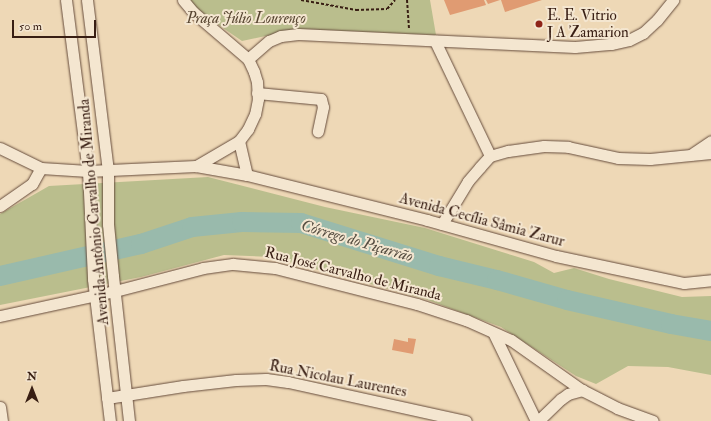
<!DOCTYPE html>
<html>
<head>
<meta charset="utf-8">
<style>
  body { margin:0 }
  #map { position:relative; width:711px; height:421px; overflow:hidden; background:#eed8b6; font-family:"IM FELL Double Pica",serif }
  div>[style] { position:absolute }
  .green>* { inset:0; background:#babe8d }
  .river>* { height:20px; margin:-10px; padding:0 10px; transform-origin:10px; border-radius:10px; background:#99baac }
  .building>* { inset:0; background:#e09b72 }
  .path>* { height:2px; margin-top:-1px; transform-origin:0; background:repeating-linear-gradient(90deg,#381e13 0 3px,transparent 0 5px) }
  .roads { filter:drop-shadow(0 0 1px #664c3c) drop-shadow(0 0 1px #664c3c) }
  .minor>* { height:11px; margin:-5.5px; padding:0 5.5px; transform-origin:5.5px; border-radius:5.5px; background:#f4e6d0 }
  .dots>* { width:11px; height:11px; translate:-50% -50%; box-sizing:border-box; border:2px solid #f4e6d0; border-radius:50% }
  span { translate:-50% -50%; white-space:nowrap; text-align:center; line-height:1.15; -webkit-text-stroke:4px #f4e6d0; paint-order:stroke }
  .poi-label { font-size:15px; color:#381e13 }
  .left { translate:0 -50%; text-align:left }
  .park-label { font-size:15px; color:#584632; font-style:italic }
  .street-label { font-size:15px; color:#381e13 }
  .water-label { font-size:16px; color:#554d41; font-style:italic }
  .north { position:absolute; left:12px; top:369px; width:40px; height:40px; -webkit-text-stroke:3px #f4e6d0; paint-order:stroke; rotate:0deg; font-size:11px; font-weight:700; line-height:16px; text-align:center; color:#381e13 }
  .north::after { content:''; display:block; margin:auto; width:14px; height:18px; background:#381e13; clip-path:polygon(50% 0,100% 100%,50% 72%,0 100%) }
  .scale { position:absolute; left:12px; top:20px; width:84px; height:18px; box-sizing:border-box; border:2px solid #381e13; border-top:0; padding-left:5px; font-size:12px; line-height:14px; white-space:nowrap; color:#381e13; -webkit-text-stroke:3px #f4e6d0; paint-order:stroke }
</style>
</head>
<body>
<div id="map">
  <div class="green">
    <div style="clip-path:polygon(189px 0,430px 0,436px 35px,298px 29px,242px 41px,194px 8px)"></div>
    <div style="clip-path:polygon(208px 177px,325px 207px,425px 228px,534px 262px,554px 273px,574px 268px,609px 279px,682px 297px,711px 296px,711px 375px,668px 367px,628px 366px,596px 384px,576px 376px,501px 327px,425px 299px,271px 257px,224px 255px,141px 277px,0 305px,0 214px,49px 186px)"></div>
  </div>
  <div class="river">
    <div style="left:0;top:276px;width:145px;rotate:-12.8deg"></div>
    <div style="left:141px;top:244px;width:54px;rotate:-18.4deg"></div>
    <div style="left:192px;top:227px;width:50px;rotate:-5.7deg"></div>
    <div style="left:242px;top:222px;width:59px;rotate:1deg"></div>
    <div style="left:301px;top:223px;width:145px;rotate:17.3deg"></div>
    <div style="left:439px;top:266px;width:60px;rotate:13.6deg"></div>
    <div style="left:497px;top:280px;width:73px;rotate:15.9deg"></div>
    <div style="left:567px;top:300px;width:107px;rotate:13deg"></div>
    <div style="left:671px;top:324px;width:41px;rotate:9.9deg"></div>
  </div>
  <div class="building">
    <div style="clip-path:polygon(444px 0,484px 0,486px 5px,450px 15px)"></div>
    <div style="clip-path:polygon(486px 0,500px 0,488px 4px)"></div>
    <div style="clip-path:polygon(501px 0,542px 0,505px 12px)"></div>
    <div style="clip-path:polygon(408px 338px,416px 339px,413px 354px,392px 350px,394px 339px,408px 342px)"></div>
  </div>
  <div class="path">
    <div style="left:301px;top:0;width:56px;rotate:10.3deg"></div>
    <div style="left:356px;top:10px;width:31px;rotate:-2deg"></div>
    <div style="left:387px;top:9px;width:12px;rotate:-48deg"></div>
    <div style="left:407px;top:0;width:29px;rotate:86deg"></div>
  </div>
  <div class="roads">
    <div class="minor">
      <div style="left:66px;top:0;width:172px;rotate:82.7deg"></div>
      <div style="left:88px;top:171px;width:108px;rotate:87.3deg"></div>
      <div style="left:93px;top:279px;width:143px;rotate:83.2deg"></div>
      <div style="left:87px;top:0;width:172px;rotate:83deg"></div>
      <div style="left:108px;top:171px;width:53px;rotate:90deg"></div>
      <div style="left:108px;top:224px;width:52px;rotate:84.5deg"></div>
      <div style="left:113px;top:276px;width:146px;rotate:83.7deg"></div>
      <div style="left:183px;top:0;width:16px;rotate:50deg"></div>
      <div style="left:193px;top:12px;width:72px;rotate:40.5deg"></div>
      <div style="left:248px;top:59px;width:14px;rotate:65deg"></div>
      <div style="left:254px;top:72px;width:10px;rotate:73deg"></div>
      <div style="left:257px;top:82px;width:17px;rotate:87deg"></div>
      <div style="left:258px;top:99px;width:15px;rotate:101deg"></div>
      <div style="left:255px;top:114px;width:17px;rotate:115deg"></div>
      <div style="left:248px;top:129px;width:15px;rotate:127deg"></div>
      <div style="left:239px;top:141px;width:50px;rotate:149.8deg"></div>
      <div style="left:435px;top:41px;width:127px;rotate:64.4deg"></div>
      <div style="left:248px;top:59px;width:28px;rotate:-41deg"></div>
      <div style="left:269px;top:41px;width:13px;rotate:-23deg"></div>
      <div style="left:281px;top:36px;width:17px;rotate:-7deg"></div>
      <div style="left:298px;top:34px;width:277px;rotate:2.7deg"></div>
      <div style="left:575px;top:47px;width:37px;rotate:-5deg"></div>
      <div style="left:612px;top:44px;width:17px;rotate:-13deg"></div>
      <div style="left:629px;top:40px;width:16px;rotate:-27deg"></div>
      <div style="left:643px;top:33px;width:19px;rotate:-43deg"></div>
      <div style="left:657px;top:20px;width:26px;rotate:-51deg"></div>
      <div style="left:257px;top:93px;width:64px;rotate:5.4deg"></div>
      <div style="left:321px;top:99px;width:8px;rotate:76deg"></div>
      <div style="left:323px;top:107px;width:25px;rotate:102deg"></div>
      <div style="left:239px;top:141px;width:35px;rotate:77deg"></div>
      <div style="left:0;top:148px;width:46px;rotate:26deg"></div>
      <div style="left:692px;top:154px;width:23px;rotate:-34deg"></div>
      <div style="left:0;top:206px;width:39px;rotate:-35deg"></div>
      <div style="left:32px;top:184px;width:18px;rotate:-61deg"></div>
      <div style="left:41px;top:168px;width:47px;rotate:3.7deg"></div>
      <div style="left:88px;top:171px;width:108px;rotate:-2.7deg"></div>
      <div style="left:196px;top:166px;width:52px;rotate:10deg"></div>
      <div style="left:247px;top:175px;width:186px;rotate:14deg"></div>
      <div style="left:427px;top:220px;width:134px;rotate:15.6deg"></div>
      <div style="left:556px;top:256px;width:131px;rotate:11.9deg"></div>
      <div style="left:684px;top:283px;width:27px;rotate:-6deg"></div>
      <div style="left:442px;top:224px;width:50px;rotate:-58.8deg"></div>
      <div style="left:468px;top:181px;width:18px;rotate:-49deg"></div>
      <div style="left:480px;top:167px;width:15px;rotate:-48deg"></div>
      <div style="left:490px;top:156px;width:19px;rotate:-16deg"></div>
      <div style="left:508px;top:151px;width:36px;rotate:-8deg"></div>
      <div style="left:544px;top:146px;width:24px;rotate:2deg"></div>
      <div style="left:568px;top:147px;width:51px;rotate:12.4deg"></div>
      <div style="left:618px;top:158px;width:32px;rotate:2deg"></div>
      <div style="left:650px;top:159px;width:61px;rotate:-5.6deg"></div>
      <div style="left:0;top:316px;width:118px;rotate:-12.3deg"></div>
      <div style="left:115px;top:291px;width:91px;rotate:-14.6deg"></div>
      <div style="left:203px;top:268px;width:30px;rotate:-8deg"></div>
      <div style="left:233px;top:264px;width:42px;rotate:5.4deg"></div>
      <div style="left:275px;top:268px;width:146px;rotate:14.2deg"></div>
      <div style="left:417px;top:304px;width:52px;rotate:18.1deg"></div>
      <div style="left:466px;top:320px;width:49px;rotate:24deg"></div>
      <div style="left:511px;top:340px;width:87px;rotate:35.2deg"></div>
      <div style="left:582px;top:390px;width:39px;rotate:27deg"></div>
      <div style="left:617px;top:408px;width:38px;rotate:20deg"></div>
      <div style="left:494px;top:334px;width:97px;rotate:64.2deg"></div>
      <div style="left:107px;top:398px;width:77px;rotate:-9deg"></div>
      <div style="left:183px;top:386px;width:53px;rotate:-6.5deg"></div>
      <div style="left:236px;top:380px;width:30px;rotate:-2deg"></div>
      <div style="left:266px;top:379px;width:22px;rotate:8deg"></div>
      <div style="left:288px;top:382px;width:182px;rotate:12.4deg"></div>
      <div style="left:0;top:407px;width:14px;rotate:82deg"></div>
      <div style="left:538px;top:421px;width:32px;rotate:-44deg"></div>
      <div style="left:561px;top:399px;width:9px;rotate:-36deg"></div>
      <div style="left:568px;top:394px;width:15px;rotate:-16deg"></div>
    </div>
  </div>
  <div class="dots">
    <div style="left:539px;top:24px;background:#8f2418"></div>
  </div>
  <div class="poi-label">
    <span class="left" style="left:547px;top:24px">E. E. Vitrio<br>J A Zamarion</span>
  </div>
  <div class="park-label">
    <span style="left:246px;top:19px">Praça Júlio Lourenço</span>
  </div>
  <div class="street-label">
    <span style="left:94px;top:212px;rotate:-95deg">Avenida Antônio Carvalho de Miranda</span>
    <span style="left:482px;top:220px;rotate:15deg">Avenida Cecília Sâmia Zarur</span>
    <span style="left:353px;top:274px;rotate:14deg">Rua José Carvalho de Miranda</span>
    <span style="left:338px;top:379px;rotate:11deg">Rua Nicolau Laurentes</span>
  </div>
  <div class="water-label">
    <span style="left:357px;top:241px;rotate:16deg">Córrego do Piçarrão</span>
  </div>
  <div class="north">N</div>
  <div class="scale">50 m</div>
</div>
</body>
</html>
